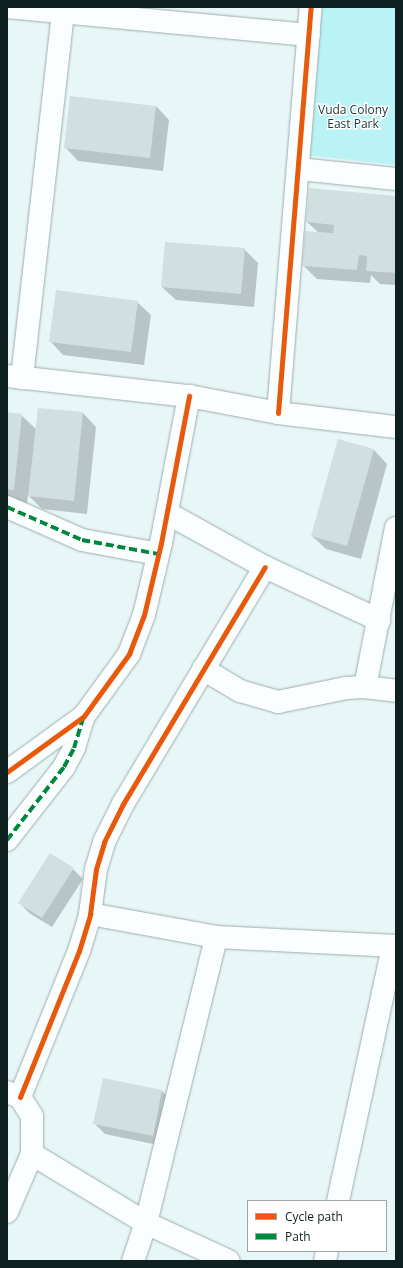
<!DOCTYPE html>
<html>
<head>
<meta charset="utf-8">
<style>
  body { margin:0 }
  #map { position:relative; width:403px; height:1268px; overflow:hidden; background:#e7f6f7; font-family:"Open Sans",sans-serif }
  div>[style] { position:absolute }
  .green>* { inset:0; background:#b9f3f6 }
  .shadow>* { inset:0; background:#0003 }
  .building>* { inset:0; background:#d0dfe0 }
  .roads { filter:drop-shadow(0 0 1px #9dacad) drop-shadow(0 0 1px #9dacad) }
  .minor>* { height:22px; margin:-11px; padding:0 11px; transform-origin:11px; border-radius:11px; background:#fbfefe }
  .quiet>* { height:4px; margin-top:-2px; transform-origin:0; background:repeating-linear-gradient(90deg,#00873e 0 8px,transparent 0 12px) }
  .cycleway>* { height:5px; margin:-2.5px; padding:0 2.5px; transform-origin:2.5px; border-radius:2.5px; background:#e8590c }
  span { translate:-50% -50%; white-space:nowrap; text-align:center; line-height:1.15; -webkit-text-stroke:3px #fff; paint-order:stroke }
  .park-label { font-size:12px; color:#203a3c }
  .frame { position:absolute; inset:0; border:8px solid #0f2021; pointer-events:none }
  .legend { position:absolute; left:247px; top:1200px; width:140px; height:52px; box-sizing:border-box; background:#fff; border:1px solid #9fa6a6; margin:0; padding:5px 7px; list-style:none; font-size:12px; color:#0f2021 }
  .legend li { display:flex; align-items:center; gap:8px; height:20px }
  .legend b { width:20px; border:1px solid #9fa6a6 }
</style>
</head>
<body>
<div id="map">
  <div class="green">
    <div style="clip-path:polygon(322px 7px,396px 7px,396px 165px,306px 155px)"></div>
  </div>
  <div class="shadow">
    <div style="clip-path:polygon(156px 106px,169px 120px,163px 171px,78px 161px,65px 147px)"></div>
    <div style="clip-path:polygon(396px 197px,396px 285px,380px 284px,371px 275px,370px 283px,317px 279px,303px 265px,319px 233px,307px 222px)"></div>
    <div style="clip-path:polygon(244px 249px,258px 263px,254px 307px,176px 300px,162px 287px)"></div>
    <div style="clip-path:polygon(137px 302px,151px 315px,144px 365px,63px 355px,50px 341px)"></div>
    <div style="clip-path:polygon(7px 413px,21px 415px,36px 429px,83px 413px,96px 427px,87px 514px,42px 509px,28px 495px,27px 503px,7px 501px)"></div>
    <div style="clip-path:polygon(374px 450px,387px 464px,361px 559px,326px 549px,312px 536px)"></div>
    <div style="clip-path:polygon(73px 869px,83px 879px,52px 927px,29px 913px,19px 902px)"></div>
    <div style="clip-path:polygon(104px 1079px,162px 1091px,172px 1101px,163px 1146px,105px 1134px,95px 1124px)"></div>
  </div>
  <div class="building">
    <div style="clip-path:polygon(70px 96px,156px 106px,150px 158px,64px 148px)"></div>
    <div style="clip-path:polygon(309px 188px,396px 196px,396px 273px,366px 271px,367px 256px,359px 255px,357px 270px,302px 266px,305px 231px,333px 233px,334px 225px,306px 222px)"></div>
    <div style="clip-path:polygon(165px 242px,245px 248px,241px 294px,161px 287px)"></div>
    <div style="clip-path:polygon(56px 290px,138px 301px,131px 352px,49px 342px)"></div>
    <div style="clip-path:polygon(38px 408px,83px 412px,74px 501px,28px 496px)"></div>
    <div style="clip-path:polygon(7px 412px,22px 414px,14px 490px,7px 489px)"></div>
    <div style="clip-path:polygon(338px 439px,374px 449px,347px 546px,311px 536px)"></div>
    <div style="clip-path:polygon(50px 853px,74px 868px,42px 918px,18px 903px)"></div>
    <div style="clip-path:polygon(103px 1078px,162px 1090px,153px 1136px,93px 1124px)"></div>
  </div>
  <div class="roads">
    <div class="minor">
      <div style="left:7px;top:7px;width:303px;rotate:5.3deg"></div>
      <div style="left:299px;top:169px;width:98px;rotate:5.9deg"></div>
      <div style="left:7px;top:376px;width:183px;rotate:6.3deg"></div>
      <div style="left:189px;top:396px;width:91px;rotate:10.8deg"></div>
      <div style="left:278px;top:413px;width:119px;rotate:6.8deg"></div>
      <div style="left:22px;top:378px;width:368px;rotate:-83.6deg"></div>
      <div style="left:278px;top:413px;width:407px;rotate:-85.4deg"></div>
      <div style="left:7px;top:507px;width:82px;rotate:23.7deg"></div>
      <div style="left:82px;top:540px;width:77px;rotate:10.4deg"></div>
      <div style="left:167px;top:513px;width:112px;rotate:28.9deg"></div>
      <div style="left:265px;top:567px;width:126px;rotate:24.9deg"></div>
      <div style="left:203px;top:669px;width:43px;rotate:30.7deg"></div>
      <div style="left:240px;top:691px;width:40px;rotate:16deg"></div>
      <div style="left:278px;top:702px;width:69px;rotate:-11.6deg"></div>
      <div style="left:346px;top:688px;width:19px;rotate:-3deg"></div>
      <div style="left:365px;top:687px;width:31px;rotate:7deg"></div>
      <div style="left:365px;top:687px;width:162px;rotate:-79deg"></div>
      <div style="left:7px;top:772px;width:95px;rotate:-36deg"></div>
      <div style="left:84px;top:716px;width:77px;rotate:-54deg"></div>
      <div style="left:129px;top:654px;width:42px;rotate:-69deg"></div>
      <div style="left:144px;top:615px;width:74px;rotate:-76.7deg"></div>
      <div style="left:161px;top:543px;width:150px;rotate:-79.2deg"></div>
      <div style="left:7px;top:840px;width:93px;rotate:-52deg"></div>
      <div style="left:64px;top:767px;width:21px;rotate:-62deg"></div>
      <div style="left:74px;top:748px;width:34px;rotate:-73deg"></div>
      <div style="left:90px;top:914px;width:128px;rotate:10.3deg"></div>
      <div style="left:216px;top:937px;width:180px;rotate:2.9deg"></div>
      <div style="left:7px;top:1092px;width:14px;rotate:21deg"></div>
      <div style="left:20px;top:1097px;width:22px;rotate:58deg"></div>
      <div style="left:32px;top:1116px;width:38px;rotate:90deg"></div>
      <div style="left:20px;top:1097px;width:157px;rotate:-68deg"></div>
      <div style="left:79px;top:951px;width:39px;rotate:-73deg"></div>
      <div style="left:90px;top:914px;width:45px;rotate:-82.4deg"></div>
      <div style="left:96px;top:869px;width:28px;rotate:-73deg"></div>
      <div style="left:104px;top:842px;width:42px;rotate:-63.4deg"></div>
      <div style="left:123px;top:804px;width:276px;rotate:-59.1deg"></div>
      <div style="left:338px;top:1201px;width:261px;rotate:-77.8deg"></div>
      <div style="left:7px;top:1212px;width:63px;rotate:-66.7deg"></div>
      <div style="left:32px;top:1154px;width:133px;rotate:31.2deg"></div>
      <div style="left:146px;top:1223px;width:91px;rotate:24.6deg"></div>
      <div style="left:133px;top:1261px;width:40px;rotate:-71.1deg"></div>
      <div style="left:146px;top:1223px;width:294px;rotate:-76.2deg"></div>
      <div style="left:325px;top:1261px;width:10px;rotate:-79deg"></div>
    </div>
  </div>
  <div class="quiet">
    <div style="left:7px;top:507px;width:82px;rotate:23.7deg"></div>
    <div style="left:82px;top:540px;width:77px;rotate:10.4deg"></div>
    <div style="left:7px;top:840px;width:93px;rotate:-52deg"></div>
    <div style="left:64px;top:767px;width:21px;rotate:-62deg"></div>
    <div style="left:74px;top:748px;width:34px;rotate:-73deg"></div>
  </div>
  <div class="cycleway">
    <div style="left:278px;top:413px;width:407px;rotate:-85.4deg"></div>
    <div style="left:7px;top:772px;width:95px;rotate:-36deg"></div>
    <div style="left:84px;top:716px;width:77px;rotate:-54deg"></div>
    <div style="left:129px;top:654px;width:42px;rotate:-69deg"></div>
    <div style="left:144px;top:615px;width:74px;rotate:-76.7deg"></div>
    <div style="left:161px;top:543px;width:150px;rotate:-79.2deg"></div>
    <div style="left:20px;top:1097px;width:157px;rotate:-68deg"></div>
    <div style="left:79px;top:951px;width:39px;rotate:-73deg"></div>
    <div style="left:90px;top:914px;width:45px;rotate:-82.4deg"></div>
    <div style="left:96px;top:869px;width:28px;rotate:-73deg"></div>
    <div style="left:104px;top:842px;width:42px;rotate:-63.4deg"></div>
    <div style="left:123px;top:804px;width:276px;rotate:-59.1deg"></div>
  </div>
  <div class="park-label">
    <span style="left:353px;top:117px">Vuda Colony<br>East Park</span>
  </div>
  <div class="frame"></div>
  <ul class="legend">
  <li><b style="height:5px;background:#e8590c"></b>Cycle path</li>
  <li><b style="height:5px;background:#00873e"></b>Path</li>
  </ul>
</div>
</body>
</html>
